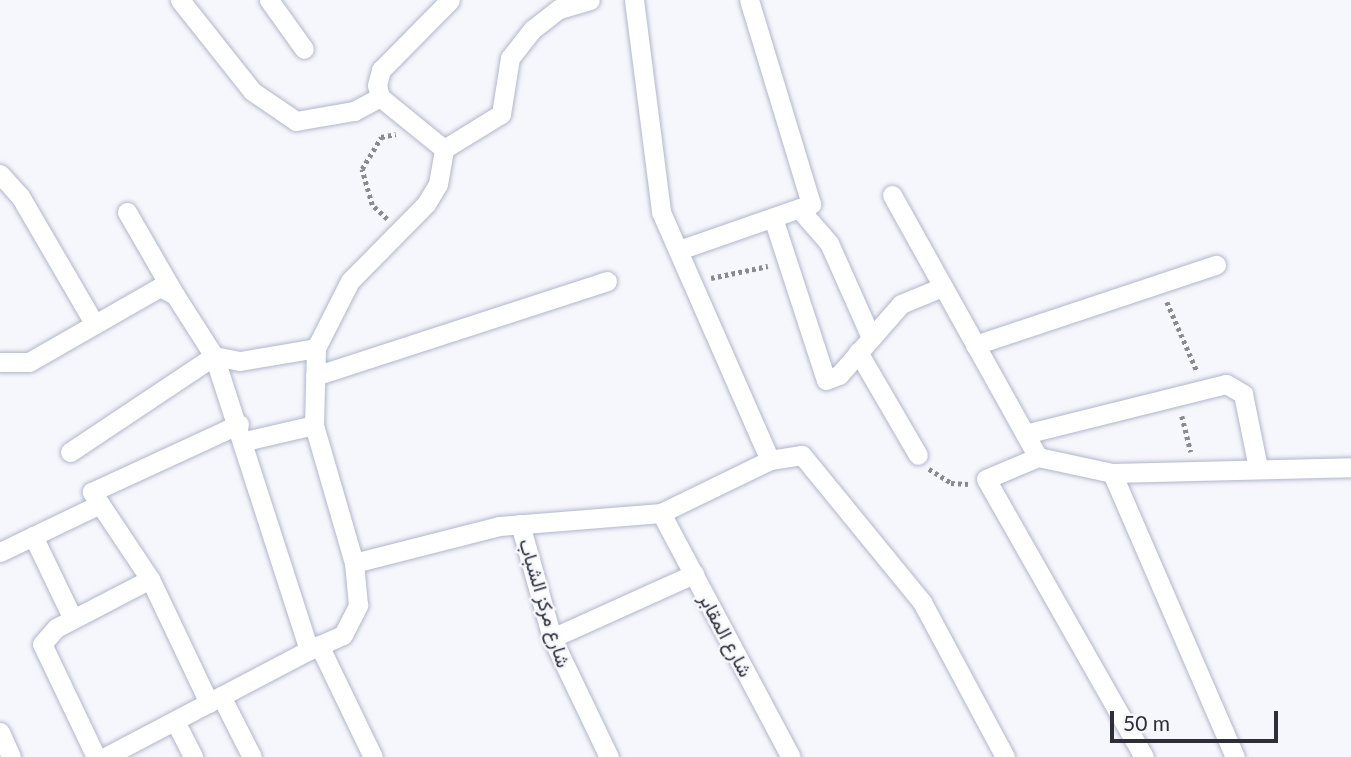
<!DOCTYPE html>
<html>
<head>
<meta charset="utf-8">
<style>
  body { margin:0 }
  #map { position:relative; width:1351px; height:757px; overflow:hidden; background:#f6f7fc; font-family:Lato,Vazirmatn,sans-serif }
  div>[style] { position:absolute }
  .path>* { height:4.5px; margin-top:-2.25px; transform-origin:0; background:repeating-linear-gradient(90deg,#898b92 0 3.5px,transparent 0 7px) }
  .roads { filter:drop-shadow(0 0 2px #b0b6cc) drop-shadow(0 0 2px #b0b6cc) }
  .street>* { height:19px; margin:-9.5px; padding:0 9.5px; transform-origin:9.5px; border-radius:9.5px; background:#fff }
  span { translate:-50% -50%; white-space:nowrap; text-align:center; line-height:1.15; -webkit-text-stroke:5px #f6f7fc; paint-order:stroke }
  .street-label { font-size:19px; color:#2c2f37 }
  .scale { position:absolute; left:1110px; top:711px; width:168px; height:32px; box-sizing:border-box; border:4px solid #2c2f37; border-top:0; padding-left:9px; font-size:21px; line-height:24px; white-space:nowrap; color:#2c2f37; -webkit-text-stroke:5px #f6f7fc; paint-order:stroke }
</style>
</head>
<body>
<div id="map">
  <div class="path">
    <div style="left:387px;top:219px;width:21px;rotate:-137deg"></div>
    <div style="left:372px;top:205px;width:37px;rotate:-106deg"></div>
    <div style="left:362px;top:169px;width:37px;rotate:-59deg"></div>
    <div style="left:381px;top:137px;width:15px;rotate:-11deg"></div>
    <div style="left:711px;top:278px;width:58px;rotate:-11.9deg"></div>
    <div style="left:1167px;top:302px;width:75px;rotate:66.5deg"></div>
    <div style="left:1182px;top:416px;width:37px;rotate:76deg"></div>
    <div style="left:929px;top:469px;width:26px;rotate:32deg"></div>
    <div style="left:951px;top:483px;width:17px;rotate:3deg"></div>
  </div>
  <div class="roads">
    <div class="street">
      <div style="left:180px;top:0;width:116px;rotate:51.6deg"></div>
      <div style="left:252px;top:91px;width:53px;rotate:34.3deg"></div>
      <div style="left:296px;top:121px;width:59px;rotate:-9.8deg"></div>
      <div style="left:354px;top:111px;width:30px;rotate:-28deg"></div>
      <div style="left:269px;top:0;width:60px;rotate:54.5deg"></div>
      <div style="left:634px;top:0;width:214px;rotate:82.7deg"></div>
      <div style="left:661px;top:212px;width:271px;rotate:66.3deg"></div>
      <div style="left:444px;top:149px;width:67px;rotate:-31.6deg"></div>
      <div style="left:501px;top:114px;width:57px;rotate:-80.9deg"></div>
      <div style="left:510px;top:58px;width:37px;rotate:-52deg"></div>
      <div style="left:533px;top:29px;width:33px;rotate:-38deg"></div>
      <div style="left:559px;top:9px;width:32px;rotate:-16deg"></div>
      <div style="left:444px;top:149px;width:82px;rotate:-140.9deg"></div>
      <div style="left:380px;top:97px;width:12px;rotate:-104deg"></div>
      <div style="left:377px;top:85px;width:16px;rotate:-75deg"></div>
      <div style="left:381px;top:70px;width:98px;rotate:-45.4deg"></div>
      <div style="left:0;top:174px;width:30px;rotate:48deg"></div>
      <div style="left:20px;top:196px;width:147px;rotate:59.8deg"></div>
      <div style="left:892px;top:195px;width:300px;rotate:60.9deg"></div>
      <div style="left:1038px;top:457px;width:76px;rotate:12.2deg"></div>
      <div style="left:1112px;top:473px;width:239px;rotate:-1.4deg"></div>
      <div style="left:127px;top:212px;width:96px;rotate:60deg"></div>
      <div style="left:802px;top:212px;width:41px;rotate:48.9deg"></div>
      <div style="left:829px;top:243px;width:101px;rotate:66deg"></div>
      <div style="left:774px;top:221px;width:167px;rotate:71.9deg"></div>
      <div style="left:826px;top:380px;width:14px;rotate:-21deg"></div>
      <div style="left:839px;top:375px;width:94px;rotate:-48.9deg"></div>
      <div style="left:901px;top:304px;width:44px;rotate:-22.5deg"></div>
      <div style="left:679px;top:250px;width:140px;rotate:-19.2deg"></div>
      <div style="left:811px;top:204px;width:213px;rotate:-106.9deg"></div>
      <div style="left:975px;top:345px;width:254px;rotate:-18.4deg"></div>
      <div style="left:858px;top:352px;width:119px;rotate:59.8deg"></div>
      <div style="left:0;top:362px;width:29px"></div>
      <div style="left:29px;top:362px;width:151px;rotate:-29.8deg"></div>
      <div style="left:160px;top:287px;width:17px;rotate:28deg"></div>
      <div style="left:175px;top:295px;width:72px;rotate:57.4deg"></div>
      <div style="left:214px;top:356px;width:26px;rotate:11deg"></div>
      <div style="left:240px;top:361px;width:77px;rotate:-9.7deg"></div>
      <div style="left:315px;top:376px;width:307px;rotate:-18deg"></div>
      <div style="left:1025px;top:434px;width:207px;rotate:-14deg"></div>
      <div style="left:1226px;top:384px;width:20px;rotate:30deg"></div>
      <div style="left:1243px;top:394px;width:76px;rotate:78.5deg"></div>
      <div style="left:245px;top:441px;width:71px;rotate:-13.1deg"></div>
      <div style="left:70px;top:452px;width:173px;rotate:-33.7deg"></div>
      <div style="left:214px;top:356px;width:309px;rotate:72.1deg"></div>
      <div style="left:309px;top:650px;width:230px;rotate:152.3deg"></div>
      <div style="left:1038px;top:457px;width:56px;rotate:157.1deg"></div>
      <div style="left:986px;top:479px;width:320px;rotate:60.4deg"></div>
      <div style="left:1112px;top:473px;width:309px;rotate:66.6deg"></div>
      <div style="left:661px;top:513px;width:276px;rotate:62deg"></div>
      <div style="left:520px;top:524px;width:118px;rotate:74.3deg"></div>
      <div style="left:552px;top:638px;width:132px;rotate:64.4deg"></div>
      <div style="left:33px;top:536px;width:92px;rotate:64.3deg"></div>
      <div style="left:0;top:552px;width:111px;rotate:-25.6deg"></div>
      <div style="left:354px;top:563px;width:150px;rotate:-14.3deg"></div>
      <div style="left:499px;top:526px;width:163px;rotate:-4.6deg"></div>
      <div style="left:661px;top:513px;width:121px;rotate:-25.9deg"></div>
      <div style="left:770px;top:460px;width:32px;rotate:-9deg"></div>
      <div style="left:802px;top:455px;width:190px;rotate:50.8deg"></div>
      <div style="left:922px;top:602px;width:176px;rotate:61.8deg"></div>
      <div style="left:552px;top:638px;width:156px;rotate:-24.3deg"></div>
      <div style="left:319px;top:645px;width:124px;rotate:64.3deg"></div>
      <div style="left:309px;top:650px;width:37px;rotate:-24deg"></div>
      <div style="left:343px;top:635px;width:34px;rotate:-63deg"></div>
      <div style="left:358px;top:605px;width:42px;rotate:-95.4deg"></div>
      <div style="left:354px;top:563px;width:144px;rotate:-106.2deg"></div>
      <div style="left:314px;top:425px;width:77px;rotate:-88.5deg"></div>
      <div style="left:316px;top:348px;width:75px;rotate:-63.1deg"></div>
      <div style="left:350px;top:281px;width:108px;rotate:-45.4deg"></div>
      <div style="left:426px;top:204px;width:23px;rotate:-59deg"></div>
      <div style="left:438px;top:184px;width:36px;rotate:-80deg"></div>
      <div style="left:221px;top:696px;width:68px;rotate:63.1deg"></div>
      <div style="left:209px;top:703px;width:137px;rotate:-115.4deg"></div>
      <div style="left:150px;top:579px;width:105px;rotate:-123.7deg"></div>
      <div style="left:92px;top:492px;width:162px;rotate:-24.8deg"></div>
      <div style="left:176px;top:723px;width:38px;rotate:63deg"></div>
      <div style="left:0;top:732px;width:27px;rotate:66deg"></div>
      <div style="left:96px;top:757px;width:125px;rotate:-115.5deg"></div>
      <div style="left:42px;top:644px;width:21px;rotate:-49deg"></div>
      <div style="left:56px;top:628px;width:106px;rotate:-27.5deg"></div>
    </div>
  </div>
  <div class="street-label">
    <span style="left:545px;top:603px;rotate:73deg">شارع مركز الشباب</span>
    <span style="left:726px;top:635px;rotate:62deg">شارع المقابر</span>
  </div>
  <div class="scale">50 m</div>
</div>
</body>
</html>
